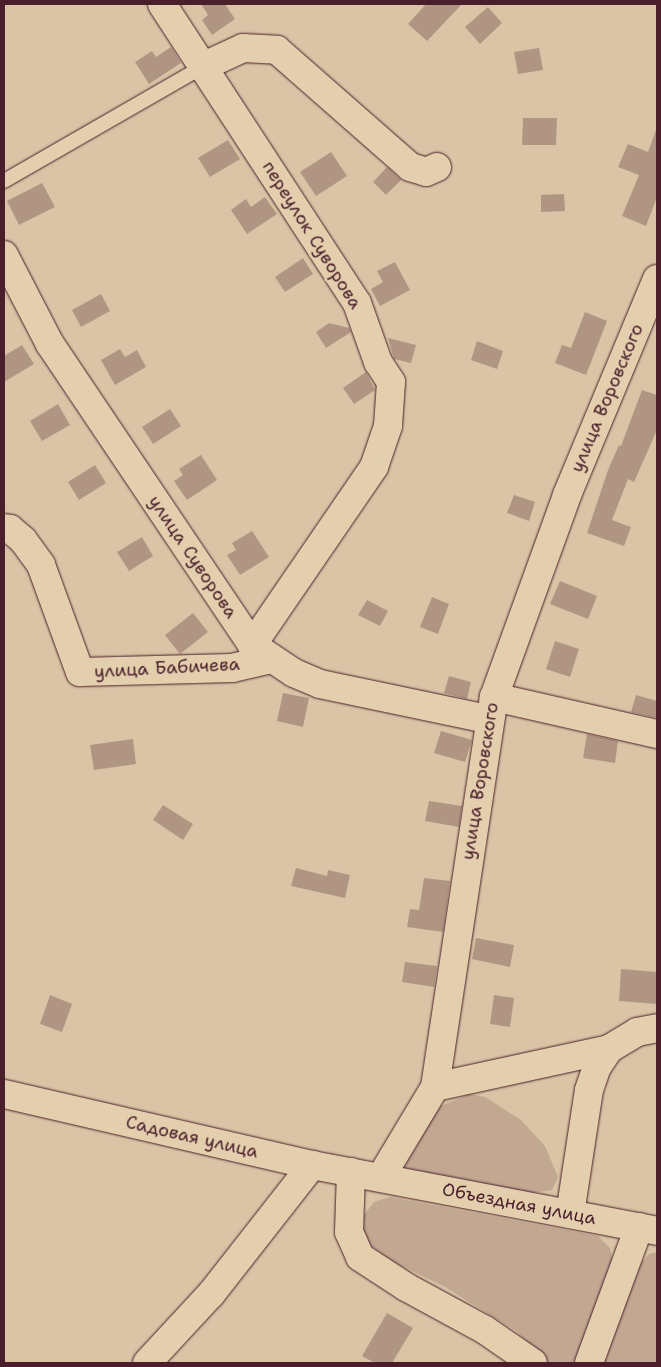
<!DOCTYPE html>
<html>
<head>
<meta charset="utf-8">
<style>
  body { margin:0 }
  #map { position:relative; width:661px; height:1367px; overflow:hidden; background:#dac4a5; font-family:"Shantell Sans",sans-serif }
  div>[style] { position:absolute }
  .green>* { inset:0; background:#c2a891 }
  .building>* { inset:0; background:#b19583 }
  .roads { filter:drop-shadow(0 0 1px #4a1f2b) drop-shadow(0 0 1px #4a1f2b) }
  .lane>* { height:14px; margin:-7px; padding:0 7px; transform-origin:7px; border-radius:7px; background:#e3cead }
  .street>* { height:28px; margin:-14px; padding:0 14px; transform-origin:14px; border-radius:14px; background:#e3cead }
  span { translate:-50% -50%; white-space:nowrap; text-align:center; line-height:1.15; -webkit-text-stroke:5px #e3cead; paint-order:stroke }
  .street-label { font-size:18px; color:#4a1f2b }
  .frame { position:absolute; inset:0; border:5px solid #4a1f2b; pointer-events:none }
</style>
</head>
<body>
<div id="map">
  <div class="green">
    <div style="clip-path:polygon(470px 1094px,485px 1097px,521px 1120px,545px 1146px,558px 1177px,552px 1190px,530px 1193px,464px 1179px,406px 1172px,402px 1164px,436px 1108px)"></div>
    <div style="clip-path:polygon(390px 1197px,598px 1236px,610px 1248px,614px 1267px,583px 1351px,575px 1363px,549px 1363px,516px 1331px,445px 1287px,392px 1261px,367px 1243px,357px 1224px,374px 1202px)"></div>
    <div style="clip-path:polygon(657px 1252px,657px 1363px,598px 1363px,641px 1263px,649px 1254px)"></div>
  </div>
  <div class="building">
    <div style="clip-path:polygon(201px 4px,225px 4px,235px 19px,212px 35px,202px 20px,208px 15px)"></div>
    <div style="clip-path:polygon(426px 4px,462px 4px,427px 41px,408px 24px)"></div>
    <div style="clip-path:polygon(488px 7px,502px 23px,480px 44px,465px 27px)"></div>
    <div style="clip-path:polygon(171px 47px,181px 63px,149px 84px,135px 62px,152px 51px,156px 57px)"></div>
    <div style="clip-path:polygon(539px 48px,543px 70px,518px 74px,514px 52px)"></div>
    <div style="clip-path:polygon(523px 118px,557px 118px,556px 145px,522px 145px)"></div>
    <div style="clip-path:polygon(656px 130px,657px 197px,646px 226px,622px 216px,639px 175px,618px 167px,628px 144px,648px 152px)"></div>
    <div style="clip-path:polygon(228px 140px,240px 159px,210px 177px,198px 158px)"></div>
    <div style="clip-path:polygon(331px 152px,347px 176px,316px 196px,300px 172px)"></div>
    <div style="clip-path:polygon(387px 167px,401px 180px,386px 195px,373px 182px)"></div>
    <div style="clip-path:polygon(42px 183px,55px 207px,19px 225px,7px 201px)"></div>
    <div style="clip-path:polygon(564px 194px,565px 211px,541px 212px,541px 195px)"></div>
    <div style="clip-path:polygon(265px 197px,277px 214px,247px 234px,231px 210px,246px 199px,251px 207px)"></div>
    <div style="clip-path:polygon(303px 258px,313px 274px,285px 292px,275px 277px)"></div>
    <div style="clip-path:polygon(395px 262px,410px 290px,380px 306px,371px 289px,383px 282px,377px 271px)"></div>
    <div style="clip-path:polygon(101px 294px,110px 311px,81px 327px,72px 310px)"></div>
    <div style="clip-path:polygon(585px 312px,607px 321px,586px 375px,555px 363px,562px 345px,571px 348px)"></div>
    <div style="clip-path:polygon(329px 323px,349px 328px,351px 332px,326px 348px,316px 332px)"></div>
    <div style="clip-path:polygon(388px 338px,416px 345px,411px 363px,394px 359px)"></div>
    <div style="clip-path:polygon(477px 341px,503px 351px,497px 369px,471px 360px)"></div>
    <div style="clip-path:polygon(22px 345px,34px 364px,4px 382px,4px 356px)"></div>
    <div style="clip-path:polygon(120px 349px,125px 357px,137px 350px,146px 367px,115px 385px,101px 360px)"></div>
    <div style="clip-path:polygon(366px 372px,375px 390px,354px 404px,343px 388px)"></div>
    <div style="clip-path:polygon(642px 390px,657px 395px,657px 430px,634px 482px,628px 479px,612px 520px,631px 527px,624px 546px,587px 533px,608px 470px,619px 445px,621px 446px)"></div>
    <div style="clip-path:polygon(58px 404px,70px 425px,42px 441px,30px 421px)"></div>
    <div style="clip-path:polygon(170px 409px,181px 426px,153px 444px,142px 427px)"></div>
    <div style="clip-path:polygon(201px 455px,217px 480px,187px 500px,174px 481px,183px 475px,179px 469px)"></div>
    <div style="clip-path:polygon(95px 465px,106px 483px,79px 500px,68px 482px)"></div>
    <div style="clip-path:polygon(514px 495px,535px 502px,529px 521px,507px 513px)"></div>
    <div style="clip-path:polygon(252px 531px,269px 557px,240px 575px,227px 555px,236px 550px,232px 543px)"></div>
    <div style="clip-path:polygon(142px 537px,153px 556px,129px 571px,117px 552px)"></div>
    <div style="clip-path:polygon(560px 581px,597px 596px,588px 619px,550px 604px)"></div>
    <div style="clip-path:polygon(432px 597px,449px 604px,438px 634px,420px 627px)"></div>
    <div style="clip-path:polygon(367px 600px,388px 611px,380px 626px,358px 615px)"></div>
    <div style="clip-path:polygon(193px 613px,208px 632px,180px 654px,165px 635px)"></div>
    <div style="clip-path:polygon(555px 641px,579px 649px,570px 677px,546px 669px)"></div>
    <div style="clip-path:polygon(449px 676px,471px 682px,467px 699px,444px 693px)"></div>
    <div style="clip-path:polygon(283px 693px,309px 698px,303px 727px,277px 721px)"></div>
    <div style="clip-path:polygon(636px 695px,657px 701px,657px 718px,631px 712px)"></div>
    <div style="clip-path:polygon(441px 731px,472px 740px,465px 762px,434px 753px)"></div>
    <div style="clip-path:polygon(587px 734px,618px 741px,615px 763px,583px 758px)"></div>
    <div style="clip-path:polygon(133px 739px,136px 764px,94px 770px,90px 745px)"></div>
    <div style="clip-path:polygon(429px 801px,462px 806px,459px 827px,425px 821px)"></div>
    <div style="clip-path:polygon(163px 805px,193px 824px,183px 840px,153px 820px)"></div>
    <div style="clip-path:polygon(296px 868px,327px 876px,328px 870px,350px 875px,345px 898px,291px 886px)"></div>
    <div style="clip-path:polygon(424px 878px,450px 881px,443px 932px,407px 927px,410px 909px,419px 910px)"></div>
    <div style="clip-path:polygon(476px 938px,514px 945px,510px 967px,472px 959px)"></div>
    <div style="clip-path:polygon(405px 962px,437px 966px,434px 987px,402px 982px)"></div>
    <div style="clip-path:polygon(621px 969px,657px 972px,657px 1004px,619px 1001px)"></div>
    <div style="clip-path:polygon(50px 995px,72px 1004px,62px 1032px,40px 1024px)"></div>
    <div style="clip-path:polygon(494px 995px,514px 998px,510px 1027px,490px 1024px)"></div>
    <div style="clip-path:polygon(387px 1313px,413px 1328px,392px 1363px,375px 1363px,362px 1356px)"></div>
  </div>
  <div class="roads">
    <div class="lane">
      <div style="left:4px;top:181px;width:231px;rotate:-29.9deg"></div>
    </div>
    <div class="street">
      <div style="left:162px;top:4px;width:357px;rotate:56.9deg"></div>
      <div style="left:357px;top:303px;width:63px;rotate:70.4deg"></div>
      <div style="left:378px;top:362px;width:24px;rotate:57deg"></div>
      <div style="left:391px;top:382px;width:44px;rotate:93.9deg"></div>
      <div style="left:388px;top:426px;width:43px;rotate:108.9deg"></div>
      <div style="left:374px;top:467px;width:216px;rotate:124.4deg"></div>
      <div style="left:204px;top:66px;width:43px;rotate:-24.8deg"></div>
      <div style="left:243px;top:48px;width:34px;rotate:3deg"></div>
      <div style="left:277px;top:50px;width:177px;rotate:41.3deg"></div>
      <div style="left:410px;top:167px;width:17px;rotate:17deg"></div>
      <div style="left:426px;top:172px;width:12px;rotate:-24deg"></div>
      <div style="left:4px;top:255px;width:100px;rotate:62.7deg"></div>
      <div style="left:50px;top:344px;width:362px;rotate:56.1deg"></div>
      <div style="left:252px;top:645px;width:50px;rotate:33.7deg"></div>
      <div style="left:294px;top:673px;width:28px;rotate:23deg"></div>
      <div style="left:320px;top:684px;width:172px;rotate:11.8deg"></div>
      <div style="left:4px;top:528px;width:6px;rotate:9deg"></div>
      <div style="left:10px;top:529px;width:17px;rotate:40deg"></div>
      <div style="left:23px;top:540px;width:31px;rotate:54deg"></div>
      <div style="left:41px;top:565px;width:114px;rotate:70deg"></div>
      <div style="left:80px;top:672px;width:152px;rotate:-1.5deg"></div>
      <div style="left:232px;top:668px;width:40px;rotate:-13deg"></div>
      <div style="left:494px;top:697px;width:167px;rotate:12.8deg"></div>
      <div style="left:435px;top:1087px;width:178px;rotate:-12.3deg"></div>
      <div style="left:609px;top:1049px;width:33px;rotate:-31deg"></div>
      <div style="left:637px;top:1032px;width:20px;rotate:-11deg"></div>
      <div style="left:4px;top:1094px;width:316px;rotate:13deg"></div>
      <div style="left:312px;top:1165px;width:351px;rotate:10.8deg"></div>
      <div style="left:351px;top:1172px;width:60px;rotate:91.9deg"></div>
      <div style="left:349px;top:1232px;width:27px;rotate:66deg"></div>
      <div style="left:360px;top:1257px;width:55px;rotate:33.1deg"></div>
      <div style="left:406px;top:1287px;width:90px;rotate:28.6deg"></div>
      <div style="left:485px;top:1330px;width:58px;rotate:34.5deg"></div>
      <div style="left:381px;top:1177px;width:105px;rotate:-59deg"></div>
      <div style="left:435px;top:1087px;width:394px;rotate:-81.4deg"></div>
      <div style="left:494px;top:697px;width:215px;rotate:-70.1deg"></div>
      <div style="left:567px;top:495px;width:234px;rotate:-67.4deg"></div>
      <div style="left:570px;top:1214px;width:125px;rotate:-81.3deg"></div>
      <div style="left:589px;top:1090px;width:24px;rotate:-71deg"></div>
      <div style="left:597px;top:1067px;width:22px;rotate:-56deg"></div>
      <div style="left:147px;top:1363px;width:94px;rotate:-47.2deg"></div>
      <div style="left:211px;top:1294px;width:164px;rotate:-51.9deg"></div>
      <div style="left:589px;top:1363px;width:145px;rotate:-69.8deg"></div>
    </div>
  </div>
  <div class="street-label">
    <span style="left:312px;top:235px;rotate:58deg">переулок Суворова</span>
    <span style="left:607px;top:398px;rotate:-67deg">улица Воровского</span>
    <span style="left:193px;top:557px;rotate:56deg">улица Суворова</span>
    <span style="left:167px;top:668px;rotate:-3deg">улица Бабичева</span>
    <span style="left:480px;top:781px;rotate:-81deg">улица Воровского</span>
    <span style="left:192px;top:1137px;rotate:13deg">Садовая улица</span>
    <span style="left:519px;top:1204px;rotate:11deg">Объездная улица</span>
  </div>
  <div class="frame"></div>
</div>
</body>
</html>
